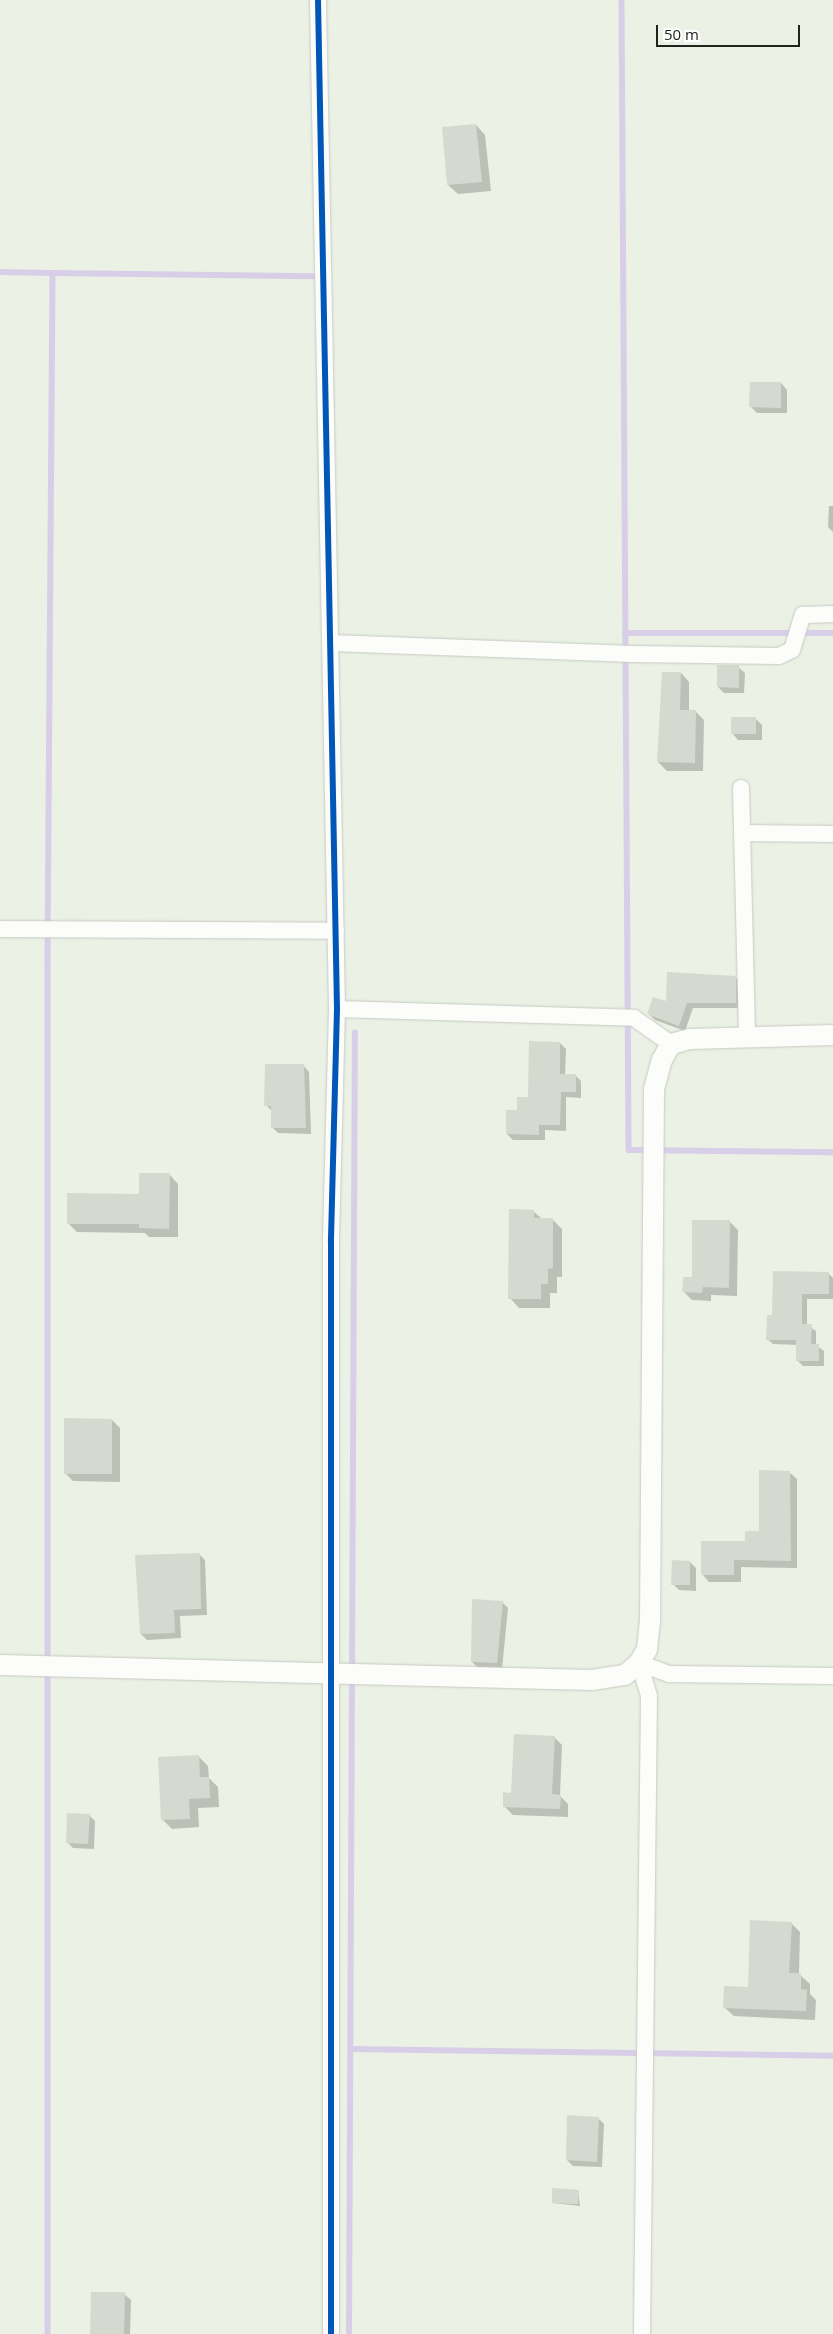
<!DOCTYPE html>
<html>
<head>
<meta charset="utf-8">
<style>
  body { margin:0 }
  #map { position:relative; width:833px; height:2334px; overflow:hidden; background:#ebf1e5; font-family:"Open Sans",sans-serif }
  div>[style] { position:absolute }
  .shadow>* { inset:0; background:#0003 }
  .stream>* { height:5.5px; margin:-2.75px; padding:0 2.75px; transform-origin:2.75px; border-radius:2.75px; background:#d9cee8 }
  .building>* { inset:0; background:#d5dad0 }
  .roads { filter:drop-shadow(0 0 1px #c6cbc1) drop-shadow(0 0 1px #c6cbc1) }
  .minor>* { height:16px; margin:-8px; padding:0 8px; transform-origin:8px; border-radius:8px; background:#fcfdfb }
  .tertiary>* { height:20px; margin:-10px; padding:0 10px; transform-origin:10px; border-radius:10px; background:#fcfdfb }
  .cycleway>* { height:6px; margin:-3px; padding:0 3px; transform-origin:3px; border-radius:3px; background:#0057b8 }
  span { translate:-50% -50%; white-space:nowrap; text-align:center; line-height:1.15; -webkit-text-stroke:4px #fff; paint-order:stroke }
  .scale { position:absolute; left:656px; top:25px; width:144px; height:22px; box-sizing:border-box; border:2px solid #20241b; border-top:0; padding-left:6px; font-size:15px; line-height:18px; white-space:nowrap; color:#20241b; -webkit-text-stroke:4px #fff; paint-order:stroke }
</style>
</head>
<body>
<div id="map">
  <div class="shadow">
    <div style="clip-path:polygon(476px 125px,485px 135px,491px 191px,458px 194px,448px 185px)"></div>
    <div style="clip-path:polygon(781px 383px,787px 390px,787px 413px,757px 413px,751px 407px)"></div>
    <div style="clip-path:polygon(829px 506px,833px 506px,833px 532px,828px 527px)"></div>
    <div style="clip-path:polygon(738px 667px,745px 673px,744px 693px,724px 693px,718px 687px)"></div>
    <div style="clip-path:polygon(681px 673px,689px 682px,689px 711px,695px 711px,704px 720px,703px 771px,667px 771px,658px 762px)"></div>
    <div style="clip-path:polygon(756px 719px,762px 725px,762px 740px,738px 740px,732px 733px)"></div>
    <div style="clip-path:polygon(668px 973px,735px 977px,741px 983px,742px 1008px,693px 1008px,685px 1031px,655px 1020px,649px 1014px,668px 1003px)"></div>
    <div style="clip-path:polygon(560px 1043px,566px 1049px,565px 1075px,576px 1076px,581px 1081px,581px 1098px,566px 1097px,566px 1131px,545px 1130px,545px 1140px,513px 1140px,507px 1134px)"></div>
    <div style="clip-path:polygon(303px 1065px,309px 1072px,311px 1134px,278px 1133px,272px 1127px,272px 1111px,266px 1105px)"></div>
    <div style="clip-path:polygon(169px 1174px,178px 1184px,178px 1237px,149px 1237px,145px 1233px,77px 1232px,68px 1223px,140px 1195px)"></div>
    <div style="clip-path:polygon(533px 1211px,542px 1219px,553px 1220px,562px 1229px,562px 1277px,557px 1277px,557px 1293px,550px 1293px,550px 1308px,519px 1308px,510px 1298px)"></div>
    <div style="clip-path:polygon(729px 1221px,738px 1230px,737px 1296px,711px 1295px,711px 1301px,692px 1300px,684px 1292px)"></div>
    <div style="clip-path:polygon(828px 1273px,833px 1278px,833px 1299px,807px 1299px,807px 1325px,816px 1331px,816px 1345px,824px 1351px,824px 1366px,803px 1366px,797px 1360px,798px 1345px,773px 1344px,767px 1339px,773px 1316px)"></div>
    <div style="clip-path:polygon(112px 1420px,120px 1428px,120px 1482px,73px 1481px,65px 1473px)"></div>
    <div style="clip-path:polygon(789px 1472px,797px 1479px,797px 1568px,741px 1567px,741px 1582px,709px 1582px,702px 1574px,760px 1532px)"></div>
    <div style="clip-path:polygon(199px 1554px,205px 1560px,207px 1615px,180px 1616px,181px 1638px,147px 1640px,141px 1634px)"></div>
    <div style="clip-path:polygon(690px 1562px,696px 1568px,696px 1591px,679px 1590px,673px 1584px)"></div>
    <div style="clip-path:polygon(502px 1602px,508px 1608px,502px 1669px,478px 1668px,472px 1662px)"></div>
    <div style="clip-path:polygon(554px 1737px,562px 1745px,560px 1796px,568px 1804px,568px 1817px,513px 1815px,504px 1806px)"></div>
    <div style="clip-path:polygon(199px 1757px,208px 1766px,209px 1778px,218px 1787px,219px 1807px,198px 1808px,199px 1827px,172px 1829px,162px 1819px)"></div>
    <div style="clip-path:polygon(89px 1815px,95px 1821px,94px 1849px,73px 1848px,67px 1842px)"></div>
    <div style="clip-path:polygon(791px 1923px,800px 1932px,799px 1974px,810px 1984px,810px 1994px,816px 2000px,815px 2020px,734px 2016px,724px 2007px,749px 1988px)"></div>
    <div style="clip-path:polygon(598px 2118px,604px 2124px,602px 2167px,573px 2166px,567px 2160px)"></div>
    <div style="clip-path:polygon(578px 2191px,580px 2206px,553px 2203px)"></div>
    <div style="clip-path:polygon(124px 2294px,131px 2300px,130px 2334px,93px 2334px)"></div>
  </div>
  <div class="stream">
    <div style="left:622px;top:0;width:1150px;rotate:89.65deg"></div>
    <div style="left:629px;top:1150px;width:204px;rotate:0.6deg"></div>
    <div style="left:0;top:272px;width:53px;rotate:1.1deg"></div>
    <div style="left:53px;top:273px;width:689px;rotate:90.42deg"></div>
    <div style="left:48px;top:962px;width:1372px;rotate:90deg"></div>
    <div style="left:53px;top:273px;width:261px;rotate:0.7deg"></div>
    <div style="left:625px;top:633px;width:208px"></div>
    <div style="left:351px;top:2049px;width:482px;rotate:0.8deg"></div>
    <div style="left:349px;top:2334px;width:1301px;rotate:-89.74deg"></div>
  </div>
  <div class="building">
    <div style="clip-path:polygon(476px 124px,482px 182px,447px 185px,442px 127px)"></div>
    <div style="clip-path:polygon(750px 382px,781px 382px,781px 408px,749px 407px)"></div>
    <div style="clip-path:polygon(717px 665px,739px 665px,739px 688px,717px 687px)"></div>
    <div style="clip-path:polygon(662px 672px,681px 672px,680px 710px,696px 710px,695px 763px,657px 762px)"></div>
    <div style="clip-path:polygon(731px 717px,756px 717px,756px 734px,731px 734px)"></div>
    <div style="clip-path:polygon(667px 972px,736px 976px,736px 1003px,687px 1003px,679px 1026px,647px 1014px,653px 997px,666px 1001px)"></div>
    <div style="clip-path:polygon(529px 1041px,560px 1042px,560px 1074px,576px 1074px,576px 1092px,561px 1092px,560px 1125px,539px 1125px,539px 1135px,506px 1134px,506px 1110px,517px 1110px,517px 1097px,528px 1097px)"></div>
    <div style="clip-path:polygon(265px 1064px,304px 1064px,306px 1128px,271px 1128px,271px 1106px,264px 1106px)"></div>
    <div style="clip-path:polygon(139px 1173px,170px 1173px,169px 1229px,139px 1228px,139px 1224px,67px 1224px,67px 1193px,139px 1194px)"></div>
    <div style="clip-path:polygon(509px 1209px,534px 1210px,534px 1218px,553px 1218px,553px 1268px,548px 1269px,548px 1284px,541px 1284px,541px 1299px,508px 1299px)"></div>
    <div style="clip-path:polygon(692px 1220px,730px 1220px,729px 1288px,703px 1287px,702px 1293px,682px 1292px,683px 1277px,692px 1277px)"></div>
    <div style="clip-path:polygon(773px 1271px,829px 1272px,829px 1294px,802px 1294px,802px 1324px,812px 1324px,811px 1344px,819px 1344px,819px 1361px,796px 1361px,796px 1340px,766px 1340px,767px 1315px,772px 1315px)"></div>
    <div style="clip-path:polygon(64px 1418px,112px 1419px,112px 1474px,64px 1474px)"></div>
    <div style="clip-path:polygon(759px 1470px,790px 1471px,791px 1561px,734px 1560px,734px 1575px,701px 1575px,701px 1541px,745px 1541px,745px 1531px,759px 1531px)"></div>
    <div style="clip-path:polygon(200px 1553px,201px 1609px,174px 1610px,175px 1633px,140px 1634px,135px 1555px)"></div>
    <div style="clip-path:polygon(672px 1560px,690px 1561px,690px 1585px,671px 1585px)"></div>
    <div style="clip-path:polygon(472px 1599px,503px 1601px,497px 1663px,471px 1662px)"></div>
    <div style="clip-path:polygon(514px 1734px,555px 1736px,552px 1794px,561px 1795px,560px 1809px,503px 1807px,503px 1792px,511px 1793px)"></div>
    <div style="clip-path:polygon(199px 1755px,200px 1777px,209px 1777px,210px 1798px,189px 1799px,190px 1819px,161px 1820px,158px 1757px)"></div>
    <div style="clip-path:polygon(67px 1813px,90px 1814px,88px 1844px,66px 1843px)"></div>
    <div style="clip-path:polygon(750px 1920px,792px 1922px,789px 1973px,801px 1973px,801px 1989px,807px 1990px,806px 2011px,723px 2008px,724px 1986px,748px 1987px)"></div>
    <div style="clip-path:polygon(567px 2115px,599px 2117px,597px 2162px,566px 2160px)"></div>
    <div style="clip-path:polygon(552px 2188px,579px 2190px,578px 2204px,552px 2203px)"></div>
    <div style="clip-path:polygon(91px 2292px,125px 2292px,124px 2334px,90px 2334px)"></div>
  </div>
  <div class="roads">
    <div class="minor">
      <div style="left:318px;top:0;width:1009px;rotate:88.92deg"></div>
      <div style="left:337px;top:1009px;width:233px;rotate:91.5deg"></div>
      <div style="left:331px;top:1242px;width:1092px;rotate:90deg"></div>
      <div style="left:331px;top:643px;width:302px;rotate:2.1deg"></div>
      <div style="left:633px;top:654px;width:146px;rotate:0.8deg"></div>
      <div style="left:779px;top:656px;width:14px;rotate:-25deg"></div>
      <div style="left:792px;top:650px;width:37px;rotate:-73deg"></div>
      <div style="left:803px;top:615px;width:30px;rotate:-2deg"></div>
      <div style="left:741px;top:788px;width:249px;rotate:88.6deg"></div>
      <div style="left:742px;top:833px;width:91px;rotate:0.6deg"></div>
      <div style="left:0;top:929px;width:336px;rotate:0.3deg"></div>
      <div style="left:337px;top:1009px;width:297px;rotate:1.7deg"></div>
      <div style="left:634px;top:1018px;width:45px;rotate:35.1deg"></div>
      <div style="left:639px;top:1663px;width:34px;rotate:73deg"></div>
      <div style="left:649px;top:1696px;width:638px;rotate:90.63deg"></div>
      <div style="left:639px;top:1663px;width:32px;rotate:20deg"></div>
      <div style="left:669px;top:1674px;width:164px;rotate:0.7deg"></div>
    </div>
    <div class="tertiary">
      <div style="left:0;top:1665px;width:592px;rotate:1.45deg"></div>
      <div style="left:592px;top:1680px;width:33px;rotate:-9deg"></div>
      <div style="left:625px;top:1675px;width:18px;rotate:-41deg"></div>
      <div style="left:639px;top:1663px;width:16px;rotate:-60deg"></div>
      <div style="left:647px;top:1649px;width:27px;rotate:-84deg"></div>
      <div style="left:650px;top:1622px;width:533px;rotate:-89.57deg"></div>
      <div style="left:654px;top:1089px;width:30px;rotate:-75deg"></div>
      <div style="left:662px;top:1060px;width:18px;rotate:-61deg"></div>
      <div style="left:671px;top:1044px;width:20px;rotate:-15deg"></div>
      <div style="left:690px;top:1039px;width:143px;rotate:-1.6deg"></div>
    </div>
  </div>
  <div class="cycleway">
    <div style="left:318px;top:0;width:1009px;rotate:88.92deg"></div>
    <div style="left:337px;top:1009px;width:233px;rotate:91.5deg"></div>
    <div style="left:331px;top:1242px;width:1092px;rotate:90deg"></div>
  </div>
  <div class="scale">50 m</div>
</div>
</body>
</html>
